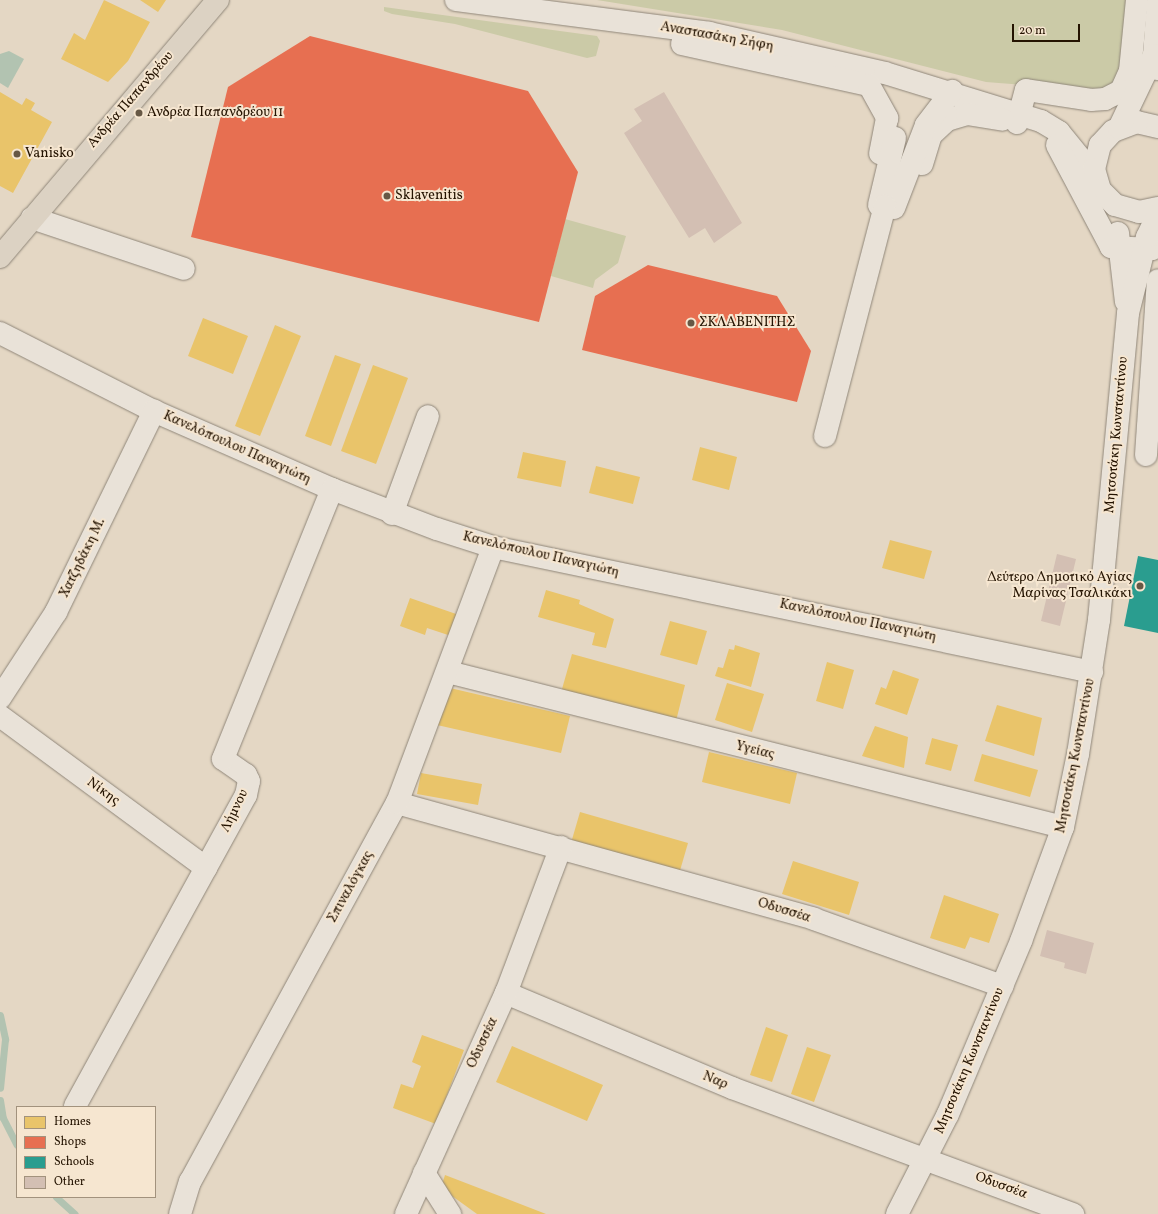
<!DOCTYPE html>
<html>
<head>
<meta charset="utf-8">
<style>
  body { margin:0 }
  #map { position:relative; width:1158px; height:1214px; overflow:hidden; background:#e4d7c4; font-family:Vollkorn,serif }
  div>[style] { position:absolute }
  .green>* { inset:0; background:#cbcaa7 }
  .water>* { inset:0; background:#b2c3b1 }
  .homes>* { inset:0; background:#e9c46a }
  .shops>* { inset:0; background:#e76f51 }
  .schools>* { inset:0; background:#2a9d8f }
  .stream>* { height:7px; margin:-3.5px; padding:0 3.5px; transform-origin:3.5px; border-radius:3.5px; background:#b2c3b1 }
  .building>* { inset:0; background:#d3bfb3 }
  .roads { filter:drop-shadow(0 0 1px #8f8679) drop-shadow(0 0 1px #8f8679) }
  .minor>* { height:22px; margin:-11px; padding:0 11px; transform-origin:11px; border-radius:11px; background:#e9e2d8 }
  .major>* { height:22px; margin:-11px; padding:0 11px; transform-origin:11px; border-radius:11px; background:#dcd2c3 }
  .dots>* { width:11px; height:11px; translate:-50% -50%; box-sizing:border-box; border:2px solid #f6e6d0; border-radius:50% }
  span { translate:-50% -50%; white-space:nowrap; text-align:center; line-height:1.15; -webkit-text-stroke:4px #f6e6d0; paint-order:stroke }
  .street-label { font-size:14px; color:#241301 }
  .poi-label { font-size:14px; color:#241301 }
  .left { translate:0 -50%; text-align:left }
  .right { translate:-100% -50%; text-align:right }
  .legend { position:absolute; left:16px; top:1106px; width:140px; height:92px; box-sizing:border-box; background:#f6e6d0; border:1px solid #a2927d; margin:0; padding:5px 7px; list-style:none; font-size:12px; color:#241301 }
  .legend li { display:flex; align-items:center; gap:8px; height:20px }
  .legend b { width:20px; border:1px solid #a2927d }
  .scale { position:absolute; left:1012px; top:24px; width:68px; height:18px; box-sizing:border-box; border:2px solid #241301; border-top:0; padding-left:5px; font-size:12px; line-height:14px; white-space:nowrap; color:#241301; -webkit-text-stroke:3px #f6e6d0; paint-order:stroke }
</style>
</head>
<body>
<div id="map">
  <div class="green">
    <div style="clip-path:polygon(597px 0,1134px 0,1131px 31px,1114px 92px,986px 82px,782px 30px)"></div>
    <div style="clip-path:polygon(384px 7px,597px 36px,600px 41px,596px 56px,587px 58px,455px 24px,392px 14px,384px 11px)"></div>
    <div style="clip-path:polygon(565px 219px,626px 236px,618px 263px,595px 280px,593px 288px,551px 276px)"></div>
  </div>
  <div class="water">
    <div style="clip-path:polygon(9px 51px,24px 59px,8px 88px,0 83px,0 54px)"></div>
  </div>
  <div class="homes">
    <div style="clip-path:polygon(104px 0,150px 22px,128px 61px,108px 82px,61px 59px,74px 33px,85px 40px)"></div>
    <div style="clip-path:polygon(140px 0,166px 0,158px 12px)"></div>
    <div style="clip-path:polygon(0 92px,22px 105px,26px 98px,35px 103px,31px 110px,52px 122px,13px 193px,0 186px)"></div>
    <div style="clip-path:polygon(203px 318px,248px 336px,233px 374px,188px 356px)"></div>
    <div style="clip-path:polygon(275px 325px,301px 336px,260px 436px,235px 426px)"></div>
    <div style="clip-path:polygon(335px 355px,361px 364px,331px 446px,305px 436px)"></div>
    <div style="clip-path:polygon(373px 365px,408px 378px,376px 464px,341px 451px)"></div>
    <div style="clip-path:polygon(700px 447px,737px 457px,729px 490px,692px 480px)"></div>
    <div style="clip-path:polygon(523px 452px,566px 461px,561px 487px,517px 478px)"></div>
    <div style="clip-path:polygon(596px 466px,640px 477px,633px 504px,589px 493px)"></div>
    <div style="clip-path:polygon(890px 540px,932px 551px,924px 579px,882px 568px)"></div>
    <div style="clip-path:polygon(546px 590px,580px 600px,579px 604px,614px 619px,606px 648px,592px 645px,595px 633px,538px 617px)"></div>
    <div style="clip-path:polygon(410px 598px,459px 615px,451px 636px,427px 628px,425px 635px,400px 626px)"></div>
    <div style="clip-path:polygon(670px 621px,707px 631px,697px 665px,660px 655px)"></div>
    <div style="clip-path:polygon(735px 645px,760px 653px,751px 687px,715px 676px,718px 667px,723px 668px,729px 649px,734px 650px)"></div>
    <div style="clip-path:polygon(572px 654px,685px 685px,675px 725px,560px 696px)"></div>
    <div style="clip-path:polygon(827px 662px,854px 670px,843px 709px,816px 701px)"></div>
    <div style="clip-path:polygon(893px 670px,919px 679px,907px 715px,875px 704px,881px 687px,886px 689px)"></div>
    <div style="clip-path:polygon(727px 683px,764px 694px,752px 732px,715px 720px)"></div>
    <div style="clip-path:polygon(450px 688px,570px 716px,561px 753px,437px 725px)"></div>
    <div style="clip-path:polygon(997px 705px,1042px 718px,1034px 756px,985px 741px)"></div>
    <div style="clip-path:polygon(875px 726px,908px 737px,904px 768px,862px 756px)"></div>
    <div style="clip-path:polygon(932px 738px,958px 745px,951px 771px,925px 764px)"></div>
    <div style="clip-path:polygon(709px 752px,797px 773px,790px 804px,702px 782px)"></div>
    <div style="clip-path:polygon(982px 754px,1038px 770px,1030px 797px,974px 781px)"></div>
    <div style="clip-path:polygon(421px 773px,482px 784px,478px 805px,417px 794px)"></div>
    <div style="clip-path:polygon(580px 812px,688px 843px,679px 874px,571px 843px)"></div>
    <div style="clip-path:polygon(793px 861px,859px 882px,849px 915px,782px 894px)"></div>
    <div style="clip-path:polygon(944px 895px,999px 914px,989px 943px,970px 937px,965px 949px,930px 938px)"></div>
    <div style="clip-path:polygon(766px 1027px,788px 1035px,772px 1082px,750px 1075px)"></div>
    <div style="clip-path:polygon(422px 1035px,464px 1050px,436px 1124px,393px 1108px,401px 1084px,413px 1088px,421px 1066px,412px 1062px)"></div>
    <div style="clip-path:polygon(512px 1046px,603px 1085px,587px 1121px,496px 1082px)"></div>
    <div style="clip-path:polygon(807px 1047px,831px 1055px,814px 1102px,791px 1094px)"></div>
    <div style="clip-path:polygon(445px 1175px,546px 1214px,477px 1214px,441px 1188px)"></div>
  </div>
  <div class="shops">
    <div style="clip-path:polygon(310px 36px,528px 91px,578px 172px,539px 322px,191px 237px,228px 87px)"></div>
    <div style="clip-path:polygon(648px 265px,777px 296px,811px 351px,797px 402px,582px 350px,595px 296px)"></div>
  </div>
  <div class="schools">
    <div style="clip-path:polygon(1138px 556px,1158px 560px,1158px 633px,1124px 626px)"></div>
  </div>
  <div class="stream">
    <div style="left:0;top:1015px;width:25px;rotate:78deg"></div>
    <div style="left:5px;top:1039px;width:49px;rotate:95.8deg"></div>
    <div style="left:0;top:1100px;width:18px;rotate:81deg"></div>
    <div style="left:3px;top:1118px;width:30px;rotate:63deg"></div>
    <div style="left:56px;top:1197px;width:25px;rotate:42deg"></div>
  </div>
  <div class="building">
    <div style="clip-path:polygon(664px 92px,742px 223px,714px 243px,705px 228px,689px 238px,624px 133px,642px 121px,634px 109px)"></div>
    <div style="clip-path:polygon(1057px 554px,1076px 559px,1060px 626px,1041px 621px)"></div>
    <div style="clip-path:polygon(1047px 930px,1094px 943px,1086px 974px,1064px 968px,1065px 963px,1040px 956px)"></div>
  </div>
  <div class="roads">
    <div class="minor">
      <div style="left:456px;top:0;width:255px;rotate:7.4deg"></div>
      <div style="left:709px;top:33px;width:180px;rotate:12.8deg"></div>
      <div style="left:885px;top:73px;width:163px;rotate:17.1deg"></div>
      <div style="left:1041px;top:121px;width:21px;rotate:31deg"></div>
      <div style="left:1059px;top:132px;width:57px;rotate:50.7deg"></div>
      <div style="left:682px;top:44px;width:191px;rotate:12.4deg"></div>
      <div style="left:869px;top:85px;width:38px;rotate:61deg"></div>
      <div style="left:887px;top:118px;width:36px;rotate:101deg"></div>
      <div style="left:1157px;top:69px;width:14px;rotate:-102deg"></div>
      <div style="left:1154px;top:55px;width:53px;rotate:-85.7deg"></div>
      <div style="left:1017px;top:123px;width:34px;rotate:-75deg"></div>
      <div style="left:1026px;top:90px;width:66px;rotate:8.7deg"></div>
      <div style="left:1091px;top:100px;width:14px;rotate:-4deg"></div>
      <div style="left:1105px;top:99px;width:18px;rotate:-27deg"></div>
      <div style="left:1121px;top:91px;width:22px;rotate:-66deg"></div>
      <div style="left:1130px;top:71px;width:71px;rotate:-84.4deg"></div>
      <div style="left:1158px;top:127px;width:22px;rotate:-167deg"></div>
      <div style="left:1137px;top:122px;width:26px;rotate:159deg"></div>
      <div style="left:1113px;top:131px;width:19px;rotate:133deg"></div>
      <div style="left:1100px;top:145px;width:25px;rotate:104deg"></div>
      <div style="left:1094px;top:169px;width:22px;rotate:74deg"></div>
      <div style="left:1100px;top:190px;width:21px;rotate:45deg"></div>
      <div style="left:1115px;top:205px;width:25px;rotate:16deg"></div>
      <div style="left:1139px;top:212px;width:19px;rotate:-12deg"></div>
      <div style="left:1119px;top:128px;width:81px;rotate:-64.4deg"></div>
      <div style="left:1057px;top:145px;width:115px;rotate:62.1deg"></div>
      <div style="left:1111px;top:247px;width:41px;rotate:2.8deg"></div>
      <div style="left:1152px;top:249px;width:5px;rotate:-68deg"></div>
      <div style="left:922px;top:164px;width:30px;rotate:-73deg"></div>
      <div style="left:931px;top:135px;width:22px;rotate:-43deg"></div>
      <div style="left:947px;top:120px;width:21px;rotate:-17deg"></div>
      <div style="left:967px;top:114px;width:36px;rotate:9deg"></div>
      <div style="left:879px;top:205px;width:69px;rotate:-76.6deg"></div>
      <div style="left:894px;top:208px;width:89px;rotate:-68.9deg"></div>
      <div style="left:926px;top:125px;width:43px;rotate:-52.6deg"></div>
      <div style="left:32px;top:218px;width:160px;rotate:18.5deg"></div>
      <div style="left:1118px;top:233px;width:69px;rotate:83.4deg"></div>
      <div style="left:0;top:333px;width:173px;rotate:26.9deg"></div>
      <div style="left:154px;top:411px;width:194px;rotate:23.7deg"></div>
      <div style="left:332px;top:489px;width:112px;rotate:20.9deg"></div>
      <div style="left:437px;top:529px;width:59px;rotate:17.8deg"></div>
      <div style="left:493px;top:547px;width:612px;rotate:11.79deg"></div>
      <div style="left:825px;top:436px;width:238px;rotate:-75.4deg"></div>
      <div style="left:1146px;top:455px;width:175px;rotate:-86.1deg"></div>
      <div style="left:392px;top:514px;width:104px;rotate:-69.8deg"></div>
      <div style="left:448px;top:672px;width:634px;rotate:14.15deg"></div>
      <div style="left:0;top:698px;width:103px;rotate:-56.9deg"></div>
      <div style="left:56px;top:612px;width:224px;rotate:-64deg"></div>
      <div style="left:0;top:716px;width:256px;rotate:36.4deg"></div>
      <div style="left:397px;top:803px;width:433px;rotate:15.5deg"></div>
      <div style="left:814px;top:919px;width:200px;rotate:19.6deg"></div>
      <div style="left:506px;top:993px;width:245px;rotate:22.8deg"></div>
      <div style="left:732px;top:1088px;width:364px;rotate:20.3deg"></div>
      <div style="left:75px;top:1106px;width:355px;rotate:-61.2deg"></div>
      <div style="left:246px;top:795px;width:14px;rotate:-78deg"></div>
      <div style="left:249px;top:781px;width:7px;rotate:-117deg"></div>
      <div style="left:246px;top:775px;width:28px;rotate:-145deg"></div>
      <div style="left:223px;top:759px;width:291px;rotate:-68deg"></div>
      <div style="left:424px;top:1173px;width:49px;rotate:57.6deg"></div>
      <div style="left:180px;top:1214px;width:34px;rotate:-73deg"></div>
      <div style="left:190px;top:1182px;width:432px;rotate:-61.4deg"></div>
      <div style="left:397px;top:803px;width:273px;rotate:-69.4deg"></div>
      <div style="left:406px;top:1214px;width:243px;rotate:-65.7deg"></div>
      <div style="left:506px;top:993px;width:156px;rotate:-69.4deg"></div>
      <div style="left:897px;top:1214px;width:112px;rotate:-63deg"></div>
      <div style="left:948px;top:1114px;width:188px;rotate:-67.1deg"></div>
      <div style="left:1021px;top:941px;width:121px;rotate:-69.8deg"></div>
      <div style="left:1063px;top:827px;width:75px;rotate:-78.4deg"></div>
      <div style="left:1078px;top:754px;width:136px;rotate:-81.1deg"></div>
      <div style="left:1099px;top:620px;width:308px;rotate:-84.6deg"></div>
      <div style="left:1128px;top:313px;width:78px;rotate:-76deg"></div>
      <div style="left:1147px;top:237px;width:25px;rotate:-64deg"></div>
    </div>
    <div class="major">
      <div style="left:0;top:257px;width:337px;rotate:-49.7deg"></div>
    </div>
  </div>
  <div class="dots">
    <div style="left:139px;top:113px;background:#675845"></div>
    <div style="left:17px;top:154px;background:#675845"></div>
    <div style="left:387px;top:196px;background:#675845"></div>
    <div style="left:691px;top:323px;background:#675845"></div>
    <div style="left:1140px;top:586px;background:#675845"></div>
  </div>
  <div class="street-label">
    <span style="left:717px;top:37px;rotate:10deg">Αναστασάκη Σήφη</span>
    <span style="left:131px;top:100px;rotate:-49deg">Ανδρέα Παπανδρέου</span>
    <span style="left:1117px;top:435px;rotate:-85deg">Μητσοτάκη Κωνσταντίνου</span>
    <span style="left:237px;top:448px;rotate:24deg">Κανελόπουλου Παναγιώτη</span>
    <span style="left:541px;top:555px;rotate:13deg">Κανελόπουλου Παναγιώτη</span>
    <span style="left:83px;top:558px;rotate:-64deg">Χατζηδάκη Μ.</span>
    <span style="left:858px;top:621px;rotate:12deg">Κανελόπουλου Παναγιώτη</span>
    <span style="left:755px;top:751px;rotate:14deg">Υγείας</span>
    <span style="left:1076px;top:756px;rotate:-79deg">Μητσοτάκη Κωνσταντίνου</span>
    <span style="left:103px;top:792px;rotate:36deg">Νίκης</span>
    <span style="left:235px;top:811px;rotate:-64deg">Λήμνου</span>
    <span style="left:351px;top:887px;rotate:-61deg">Σπιναλόγκας</span>
    <span style="left:784px;top:911px;rotate:17deg">Οδυσσέα</span>
    <span style="left:483px;top:1043px;rotate:-65deg">Οδυσσέα</span>
    <span style="left:970px;top:1061px;rotate:-67deg">Μητσοτάκη Κωνσταντίνου</span>
    <span style="left:715px;top:1081px;rotate:22deg">Ναρ</span>
    <span style="left:1001px;top:1186px;rotate:20deg">Οδυσσέα</span>
  </div>
  <div class="poi-label">
    <span class="left" style="left:147px;top:113px">Ανδρέα Παπανδρέου 11</span>
    <span class="left" style="left:25px;top:154px">Vanisko</span>
    <span class="left" style="left:395px;top:196px">Sklavenitis</span>
    <span class="left" style="left:699px;top:323px">ΣΚΛΑΒΕΝΙΤΗΣ</span>
    <span class="right" style="left:1132px;top:586px">Δεύτερο Δημοτικό Αγίας<br>Μαρίνας Τσαλικάκι</span>
  </div>
  <ul class="legend">
  <li><b style="height:11px;background:#e9c46a"></b>Homes</li>
  <li><b style="height:11px;background:#e76f51"></b>Shops</li>
  <li><b style="height:11px;background:#2a9d8f"></b>Schools</li>
  <li><b style="height:11px;background:#d3bfb3"></b>Other</li>
  </ul>
  <div class="scale">20 m</div>
</div>
</body>
</html>
